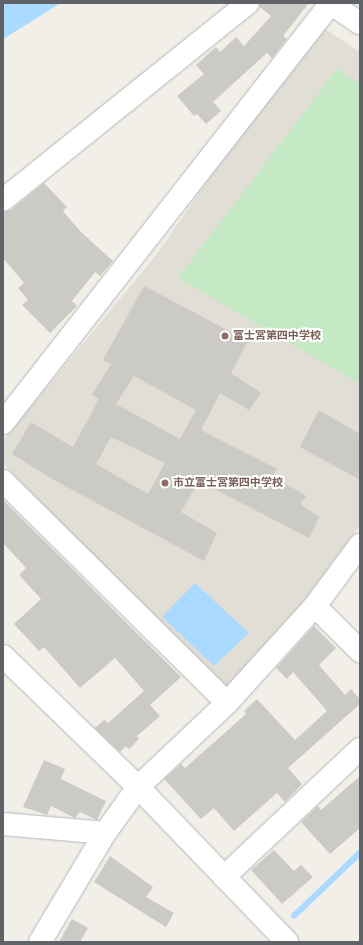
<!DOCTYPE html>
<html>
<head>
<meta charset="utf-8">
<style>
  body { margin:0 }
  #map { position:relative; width:363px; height:945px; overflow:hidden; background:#f1efe8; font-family:Rubik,"Noto Sans JP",sans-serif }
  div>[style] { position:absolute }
  .education>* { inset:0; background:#e1ded6 }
  .green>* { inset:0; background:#c5e8c5 }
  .water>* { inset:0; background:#aadaff }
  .stream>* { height:5.5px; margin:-2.75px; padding:0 2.75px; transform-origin:2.75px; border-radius:2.75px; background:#aadaff }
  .building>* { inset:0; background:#cccac5 }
  .roads { filter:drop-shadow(0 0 1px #b5b8bc) drop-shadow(0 0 1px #b5b8bc) }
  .minor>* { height:22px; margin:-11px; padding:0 11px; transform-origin:11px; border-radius:11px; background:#fff }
  .dots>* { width:11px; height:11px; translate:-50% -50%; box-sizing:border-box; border:2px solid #fff; border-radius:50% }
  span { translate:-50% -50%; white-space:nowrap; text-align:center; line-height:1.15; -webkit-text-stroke:4px #fff; paint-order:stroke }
  .education-label { font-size:11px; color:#785e54; font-weight:700 }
  .left { translate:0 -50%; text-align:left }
  .frame { position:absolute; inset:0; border:4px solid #5f6368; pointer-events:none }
</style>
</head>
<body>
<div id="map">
  <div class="education">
    <div style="clip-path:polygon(316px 23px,360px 52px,360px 526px,227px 703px,3px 463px,3px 440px,157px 254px)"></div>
  </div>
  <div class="green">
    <div style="clip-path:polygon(337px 69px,360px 84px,360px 384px,178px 278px)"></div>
  </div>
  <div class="water">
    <div style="clip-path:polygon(3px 3px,61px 3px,3px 39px)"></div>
    <div style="clip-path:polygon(195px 583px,249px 633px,214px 666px,162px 617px)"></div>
  </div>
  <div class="stream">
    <div style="left:294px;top:916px;width:91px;rotate:-43.7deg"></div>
  </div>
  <div class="building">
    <div style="clip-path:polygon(260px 3px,309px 3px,283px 36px,287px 39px,272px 58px,267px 53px,213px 102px,221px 111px,206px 124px,197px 114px,194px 116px,177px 96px,204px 74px,196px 65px,216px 47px,220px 52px,236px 37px,244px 46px,271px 16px,260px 7px)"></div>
    <div style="clip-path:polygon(44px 183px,67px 207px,63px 211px,80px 231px,113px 261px,100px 276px,95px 272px,72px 301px,77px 306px,50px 333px,22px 305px,28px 300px,18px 288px,24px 283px,3px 258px,3px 212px,11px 210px)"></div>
    <div style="clip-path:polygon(evenodd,144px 286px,248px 341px,231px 373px,261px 393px,249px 410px,220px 393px,201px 430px,277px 469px,273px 476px,306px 496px,300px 504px,319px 517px,309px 538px,199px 481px,181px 512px,217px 533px,204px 561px,54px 480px,12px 454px,31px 422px,73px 447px,99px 399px,92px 395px,111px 364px,103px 360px,144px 286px,134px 376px,196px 410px,180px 439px,116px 404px,134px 376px,144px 286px,111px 437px,165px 463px,148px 494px,96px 464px,111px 437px)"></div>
    <div style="clip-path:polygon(319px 410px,360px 434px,360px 480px,300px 447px)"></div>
    <div style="clip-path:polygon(3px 500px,181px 677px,150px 705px,160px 716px,137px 736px,139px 739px,129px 749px,126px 746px,120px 752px,95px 728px,104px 720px,108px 723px,144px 691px,115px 658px,80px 688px,44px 647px,39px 651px,14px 624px,41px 599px,19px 575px,26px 568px,3px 543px)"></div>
    <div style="clip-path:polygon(314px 626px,336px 648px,319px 665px,345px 695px,351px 689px,360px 699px,360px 704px,288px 768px,302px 784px,285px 802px,277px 793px,234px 831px,214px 808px,201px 819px,164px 779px,181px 764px,185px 768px,246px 714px,244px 711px,257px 699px,295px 740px,327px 711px,293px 672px,287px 679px,276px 668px)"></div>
    <div style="clip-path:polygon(44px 760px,65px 769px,61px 779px,106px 801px,97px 820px,80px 812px,75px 818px,51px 806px,47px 815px,23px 807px)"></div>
    <div style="clip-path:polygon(360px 776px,360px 828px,330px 854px,301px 822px,318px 806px,321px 810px)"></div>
    <div style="clip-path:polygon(274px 850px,294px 871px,301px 865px,313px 877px,282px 904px,251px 870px)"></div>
    <div style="clip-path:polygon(110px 856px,153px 887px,146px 897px,174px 913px,166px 927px,94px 882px)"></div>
    <div style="clip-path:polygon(72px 919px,88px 928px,80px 942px,59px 942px)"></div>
  </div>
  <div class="roads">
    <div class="minor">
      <div style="left:330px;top:3px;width:36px;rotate:34deg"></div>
      <div style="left:3px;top:200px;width:314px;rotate:-38.8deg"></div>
      <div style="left:3px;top:423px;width:533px;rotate:-52.01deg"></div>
      <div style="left:3px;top:481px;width:315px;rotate:44.7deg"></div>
      <div style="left:315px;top:606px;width:64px;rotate:45deg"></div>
      <div style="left:3px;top:656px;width:188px;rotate:44.1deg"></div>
      <div style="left:138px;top:787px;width:215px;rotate:46.1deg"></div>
      <div style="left:3px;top:824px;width:102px;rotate:5deg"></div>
      <div style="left:224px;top:877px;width:187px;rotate:-43.3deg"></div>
      <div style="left:40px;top:942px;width:127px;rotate:-59.2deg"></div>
      <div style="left:105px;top:833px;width:57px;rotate:-54.3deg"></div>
      <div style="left:138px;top:787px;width:122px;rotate:-43.3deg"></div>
      <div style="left:227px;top:703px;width:131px;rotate:-47.8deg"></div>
      <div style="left:315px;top:606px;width:76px;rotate:-53.6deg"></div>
    </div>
  </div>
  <div class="dots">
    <div style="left:225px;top:336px;background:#8d6e63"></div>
    <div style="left:165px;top:483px;background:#8d6e63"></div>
  </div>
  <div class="education-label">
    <span class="left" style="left:233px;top:336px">富士宮第四中学校</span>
    <span class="left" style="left:173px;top:483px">市立富士宮第四中学校</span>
  </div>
  <div class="frame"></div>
</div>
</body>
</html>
